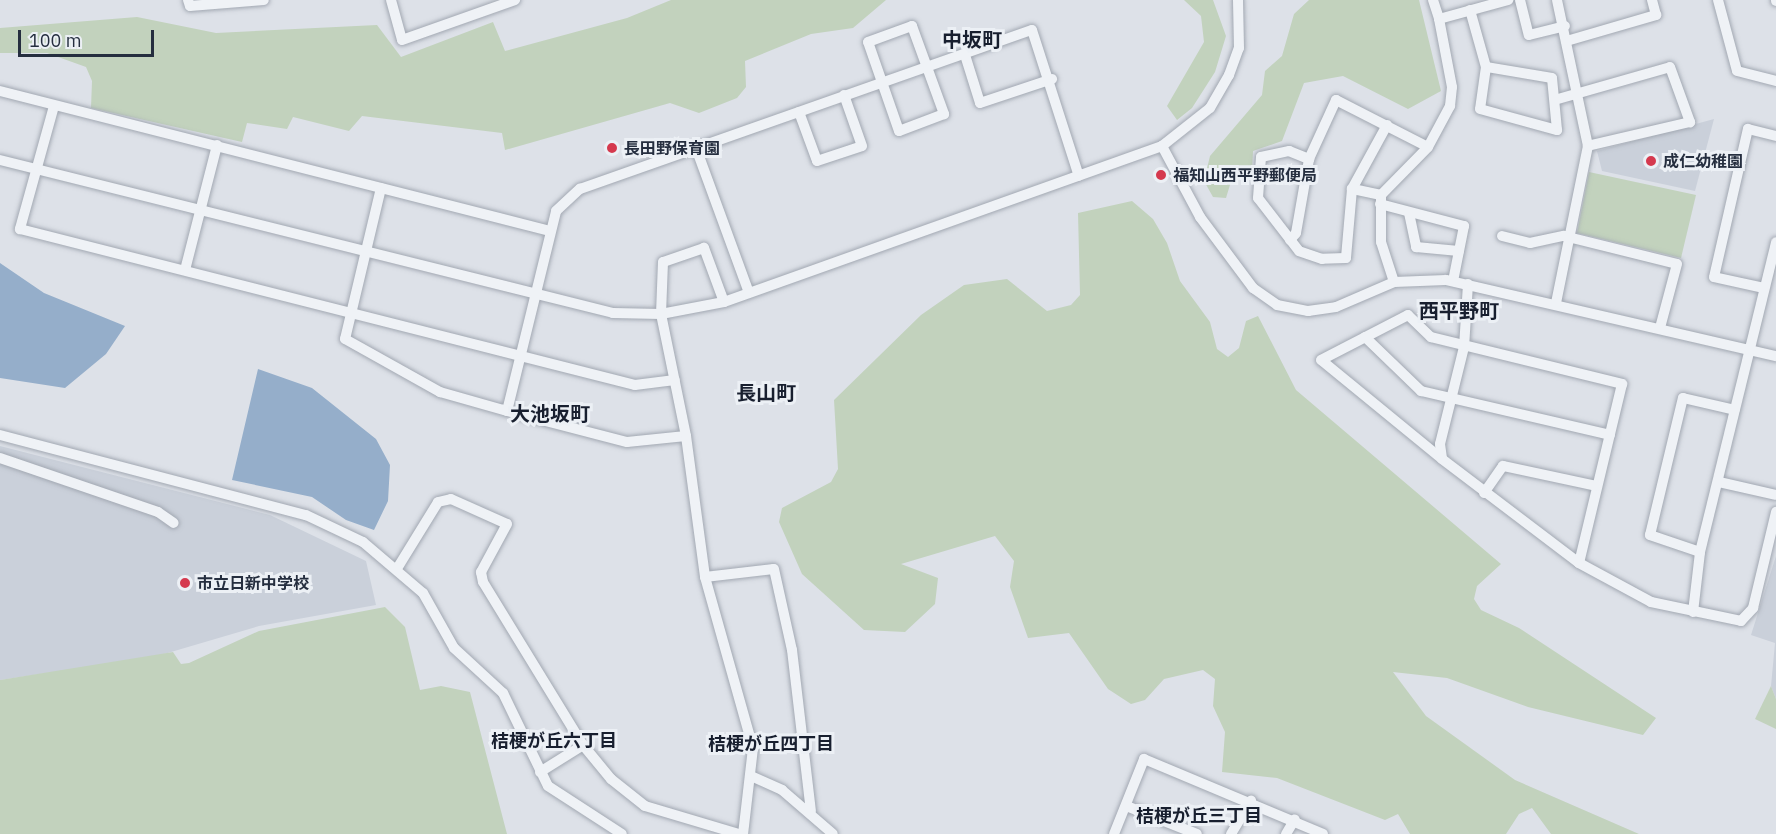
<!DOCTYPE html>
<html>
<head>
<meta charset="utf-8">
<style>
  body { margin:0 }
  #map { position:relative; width:1776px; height:834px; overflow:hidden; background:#dde1e8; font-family:"IBM Plex Sans","Noto Sans JP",sans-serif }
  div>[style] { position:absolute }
  .built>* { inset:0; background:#cad0da }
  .green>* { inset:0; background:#c2d2bd }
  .water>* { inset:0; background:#95aeca }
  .roads { filter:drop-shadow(0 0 2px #a2a8b2) drop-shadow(0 0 2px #a2a8b2) }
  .minor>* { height:10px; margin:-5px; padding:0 5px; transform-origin:5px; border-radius:5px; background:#eff2f6 }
  .dots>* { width:16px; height:16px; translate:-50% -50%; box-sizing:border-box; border:3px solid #ecf0f5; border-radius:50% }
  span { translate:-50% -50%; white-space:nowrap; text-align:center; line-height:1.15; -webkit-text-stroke:6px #ecf0f5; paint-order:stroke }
  .poi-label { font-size:16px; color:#252e3f; font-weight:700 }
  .left { translate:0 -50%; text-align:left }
  .neighbourhood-label { font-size:18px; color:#181f2f; font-weight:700 }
  .quarter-label { font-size:20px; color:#181f2f; font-weight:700 }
  .scale { position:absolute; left:18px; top:30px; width:136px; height:27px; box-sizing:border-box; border:3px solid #252e3f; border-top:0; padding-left:8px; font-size:18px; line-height:21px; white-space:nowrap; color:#252e3f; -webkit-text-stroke:4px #ecf0f5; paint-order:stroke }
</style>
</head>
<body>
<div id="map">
  <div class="built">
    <div style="clip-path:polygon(1714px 119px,1695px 191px,1602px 171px,1597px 151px)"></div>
    <div style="clip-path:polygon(0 446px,270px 515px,366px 561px,376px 605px,259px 626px,154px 657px,0 680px)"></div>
    <div style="clip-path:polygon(1776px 556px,1776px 699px,1771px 686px,1775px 643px,1751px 635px)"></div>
  </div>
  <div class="green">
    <div style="clip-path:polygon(671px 0,886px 0,853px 28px,811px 34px,745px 61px,746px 87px,737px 98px,699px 113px,670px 103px,505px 150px,502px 133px,362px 116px,349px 131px,293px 117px,287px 129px,247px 123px,242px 142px,91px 108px,92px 81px,86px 67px,47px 53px,0 53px,0 28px,137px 17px,216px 33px,377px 25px,401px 57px,493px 22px,505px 51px,627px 18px)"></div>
    <div style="clip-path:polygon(1184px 0,1213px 0,1226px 36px,1215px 72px,1192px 108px,1177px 120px,1167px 106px,1204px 42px,1201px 16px)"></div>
    <div style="clip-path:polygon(1309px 0,1419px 0,1441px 91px,1408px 109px,1343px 76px,1304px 83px,1282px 141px,1253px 151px,1252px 173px,1233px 175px,1226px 198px,1213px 197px,1204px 181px,1210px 156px,1262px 95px,1265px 71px,1282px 56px,1294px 14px)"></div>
    <div style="clip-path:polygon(1589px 172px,1696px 195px,1681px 258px,1577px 233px)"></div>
    <div style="clip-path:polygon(1132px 201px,1153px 219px,1167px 243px,1180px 281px,1210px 322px,1217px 349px,1228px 357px,1239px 348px,1246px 321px,1258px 316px,1296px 390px,1501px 564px,1477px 586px,1474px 599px,1481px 610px,1519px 628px,1656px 718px,1643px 735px,1528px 707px,1447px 678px,1393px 672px,1426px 716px,1515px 780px,1639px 834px,1551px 834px,1532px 808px,1519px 814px,1506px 834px,1410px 834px,1398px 814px,1385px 820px,1277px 778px,1222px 772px,1225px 732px,1213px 706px,1215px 679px,1203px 670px,1164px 679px,1145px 700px,1131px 704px,1108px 689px,1069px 633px,1028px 638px,1010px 587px,1014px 561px,995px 536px,901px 564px,938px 578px,935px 604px,905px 632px,864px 630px,802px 574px,779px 522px,782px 508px,831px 482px,838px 469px,834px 400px,921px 315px,964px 285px,1007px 279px,1047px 311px,1071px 305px,1080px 295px,1078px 213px)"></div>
    <div style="clip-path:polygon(385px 607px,405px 627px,420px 690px,441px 686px,470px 692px,507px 834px,0 834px,0 680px,173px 652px,181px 664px,189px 663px,259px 631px)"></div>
    <div style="clip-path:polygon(1771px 686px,1776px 699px,1776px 729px,1755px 719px)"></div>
  </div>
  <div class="water">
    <div style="clip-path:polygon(0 263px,44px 293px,125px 326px,106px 354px,65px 388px,0 378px)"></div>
    <div style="clip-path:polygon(258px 369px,312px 388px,376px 439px,390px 465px,388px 501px,374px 530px,346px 520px,312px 497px,232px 480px)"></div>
  </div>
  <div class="roads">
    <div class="minor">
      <div style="left:188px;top:0;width:6px;rotate:72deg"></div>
      <div style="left:190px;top:6px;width:74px;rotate:-4.6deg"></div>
      <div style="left:391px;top:0;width:41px;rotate:74.6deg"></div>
      <div style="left:402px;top:40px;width:120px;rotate:-19.5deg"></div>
      <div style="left:1433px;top:0;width:20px;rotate:72deg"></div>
      <div style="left:1520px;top:0;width:36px;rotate:76deg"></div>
      <div style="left:1529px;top:35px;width:37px;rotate:-14deg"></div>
      <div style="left:1718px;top:0;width:73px;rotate:75deg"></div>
      <div style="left:1737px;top:71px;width:40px;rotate:14.4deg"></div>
      <div style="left:1776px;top:0;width:1px;rotate:90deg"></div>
      <div style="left:1470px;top:10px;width:59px;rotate:74.3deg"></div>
      <div style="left:1486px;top:67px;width:42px;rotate:98.1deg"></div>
      <div style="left:1480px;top:109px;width:80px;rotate:15.3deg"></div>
      <div style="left:1557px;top:130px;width:52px;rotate:-95.5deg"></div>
      <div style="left:1552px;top:78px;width:67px;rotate:-170.5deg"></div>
      <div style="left:912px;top:26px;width:94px;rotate:70deg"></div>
      <div style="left:944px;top:114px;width:48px;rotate:159.3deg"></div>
      <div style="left:899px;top:131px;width:94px;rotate:-109.2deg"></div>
      <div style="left:868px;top:42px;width:47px;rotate:-20deg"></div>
      <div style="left:1570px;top:40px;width:90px;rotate:-16.2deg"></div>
      <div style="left:1656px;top:15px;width:16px;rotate:-105deg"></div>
      <div style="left:965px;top:55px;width:50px;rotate:72.6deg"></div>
      <div style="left:980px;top:103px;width:76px;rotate:-18.4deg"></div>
      <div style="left:0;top:91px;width:568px;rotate:14.28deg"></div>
      <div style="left:1558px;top:99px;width:116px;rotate:-15.9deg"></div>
      <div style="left:1670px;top:67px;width:59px;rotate:70deg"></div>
      <div style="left:1690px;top:122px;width:105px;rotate:166.8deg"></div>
      <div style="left:54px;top:106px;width:128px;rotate:105.5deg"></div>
      <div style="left:20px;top:229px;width:634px;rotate:14.23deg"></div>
      <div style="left:635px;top:385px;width:40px;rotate:-7.1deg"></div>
      <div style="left:799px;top:112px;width:52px;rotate:69.8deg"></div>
      <div style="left:817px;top:161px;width:47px;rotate:-18.4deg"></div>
      <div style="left:862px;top:146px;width:54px;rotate:-109.4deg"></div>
      <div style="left:1162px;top:146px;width:81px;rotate:61.8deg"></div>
      <div style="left:1200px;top:217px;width:89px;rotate:53.3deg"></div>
      <div style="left:1253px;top:288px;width:29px;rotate:35deg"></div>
      <div style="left:1277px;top:305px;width:32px;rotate:11deg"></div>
      <div style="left:1308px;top:311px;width:28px;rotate:-8deg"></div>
      <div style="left:1336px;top:307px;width:63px;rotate:-23.3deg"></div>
      <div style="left:1394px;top:282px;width:52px;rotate:-2.2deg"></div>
      <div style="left:1446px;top:280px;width:339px;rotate:13deg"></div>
      <div style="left:696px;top:148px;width:154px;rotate:69.9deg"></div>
      <div style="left:0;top:160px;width:632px;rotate:14.01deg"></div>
      <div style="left:613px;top:313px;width:48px;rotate:1.2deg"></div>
      <div style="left:661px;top:314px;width:64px;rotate:-10.8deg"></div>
      <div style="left:724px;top:302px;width:465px;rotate:-19.6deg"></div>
      <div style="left:1162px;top:146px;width:61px;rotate:-38.4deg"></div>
      <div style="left:1210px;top:108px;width:38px;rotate:-60deg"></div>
      <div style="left:1229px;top:75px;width:29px;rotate:-70deg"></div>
      <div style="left:1239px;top:48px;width:48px;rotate:-91.2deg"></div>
      <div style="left:381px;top:188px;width:155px;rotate:103.4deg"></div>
      <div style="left:345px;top:339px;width:109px;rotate:29.2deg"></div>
      <div style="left:440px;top:392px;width:70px;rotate:15.8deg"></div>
      <div style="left:507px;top:411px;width:124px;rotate:14.5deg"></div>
      <div style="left:627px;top:442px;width:59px;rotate:-5.8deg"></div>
      <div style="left:1352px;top:189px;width:73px;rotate:-61.3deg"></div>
      <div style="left:1381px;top:195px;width:30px;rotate:-168deg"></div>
      <div style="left:1352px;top:189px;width:69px;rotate:95deg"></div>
      <div style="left:1346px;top:258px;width:24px;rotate:178deg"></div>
      <div style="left:1322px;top:259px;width:24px;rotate:-161deg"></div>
      <div style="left:1299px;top:251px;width:67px;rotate:-127.7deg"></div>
      <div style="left:1258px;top:198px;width:41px;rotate:-85.8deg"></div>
      <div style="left:1261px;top:157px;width:29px;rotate:-12deg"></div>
      <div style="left:1289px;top:151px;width:22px;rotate:22deg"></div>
      <div style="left:1309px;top:159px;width:65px;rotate:-65.4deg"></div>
      <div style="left:1336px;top:100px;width:103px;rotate:27.1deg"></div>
      <div style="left:1380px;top:204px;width:87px;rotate:14.7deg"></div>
      <div style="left:1464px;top:226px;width:56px;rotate:101.3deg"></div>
      <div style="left:1409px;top:213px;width:35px;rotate:78deg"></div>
      <div style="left:1416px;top:247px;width:43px;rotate:5.3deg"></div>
      <div style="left:1502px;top:236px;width:29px;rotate:14deg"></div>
      <div style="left:1530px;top:243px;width:35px;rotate:-12deg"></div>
      <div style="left:1564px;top:236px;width:116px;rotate:13.9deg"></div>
      <div style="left:1677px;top:264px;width:66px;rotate:104.9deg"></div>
      <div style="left:1290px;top:240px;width:9px;rotate:-49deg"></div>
      <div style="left:1296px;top:233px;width:75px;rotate:-80deg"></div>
      <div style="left:185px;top:270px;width:129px;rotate:-75.6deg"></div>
      <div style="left:1394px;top:282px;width:42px;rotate:-108deg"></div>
      <div style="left:1381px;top:242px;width:47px;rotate:-90deg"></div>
      <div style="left:1381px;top:195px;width:67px;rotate:-45.6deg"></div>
      <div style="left:1428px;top:147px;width:47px;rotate:-61.8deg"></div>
      <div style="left:1450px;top:106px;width:19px;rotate:-84deg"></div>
      <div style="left:1452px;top:87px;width:69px;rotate:-100.8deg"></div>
      <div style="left:1439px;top:19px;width:72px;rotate:-15.4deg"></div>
      <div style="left:1468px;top:284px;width:63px;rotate:93.6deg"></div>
      <div style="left:1464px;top:347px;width:100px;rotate:103.9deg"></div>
      <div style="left:1440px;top:444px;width:15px;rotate:82deg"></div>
      <div style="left:1442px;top:459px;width:172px;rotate:37.2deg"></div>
      <div style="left:1579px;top:563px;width:82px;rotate:28.4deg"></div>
      <div style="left:1651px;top:602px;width:92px;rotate:11.9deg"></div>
      <div style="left:1741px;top:621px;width:18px;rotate:-47deg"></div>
      <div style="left:1753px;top:608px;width:99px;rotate:-76.5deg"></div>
      <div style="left:1764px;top:288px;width:51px;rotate:-167.6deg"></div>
      <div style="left:1714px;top:277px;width:152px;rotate:-77.1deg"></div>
      <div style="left:1748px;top:129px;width:29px;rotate:14deg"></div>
      <div style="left:724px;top:302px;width:58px;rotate:-110.3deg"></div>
      <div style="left:704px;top:248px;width:43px;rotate:161.1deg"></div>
      <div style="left:663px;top:262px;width:52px;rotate:92.2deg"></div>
      <div style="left:661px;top:314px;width:125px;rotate:78.4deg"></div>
      <div style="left:686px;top:436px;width:142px;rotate:82.3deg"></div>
      <div style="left:705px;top:577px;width:178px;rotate:74.3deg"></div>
      <div style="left:753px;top:748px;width:87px;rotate:96.6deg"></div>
      <div style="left:1556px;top:303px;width:160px;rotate:-78.5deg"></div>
      <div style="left:1588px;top:146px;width:149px;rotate:-102deg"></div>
      <div style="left:1365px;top:337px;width:78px;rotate:44deg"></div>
      <div style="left:1421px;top:391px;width:194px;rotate:13.1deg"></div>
      <div style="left:507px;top:411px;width:206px;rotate:-76.2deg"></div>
      <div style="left:556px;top:211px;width:33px;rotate:-43deg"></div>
      <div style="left:580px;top:189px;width:479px;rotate:-19.4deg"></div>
      <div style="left:1032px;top:30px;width:153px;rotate:72.2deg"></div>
      <div style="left:0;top:435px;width:316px;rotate:14.7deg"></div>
      <div style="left:306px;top:515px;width:63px;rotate:25.3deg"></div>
      <div style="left:363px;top:542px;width:79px;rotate:40.4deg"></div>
      <div style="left:423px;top:593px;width:63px;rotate:60.6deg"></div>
      <div style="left:454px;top:648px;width:67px;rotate:42.6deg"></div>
      <div style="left:503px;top:693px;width:103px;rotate:64.2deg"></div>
      <div style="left:548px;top:786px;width:88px;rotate:33deg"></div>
      <div style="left:0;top:458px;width:167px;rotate:18.9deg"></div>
      <div style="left:158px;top:512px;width:19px;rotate:35deg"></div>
      <div style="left:1442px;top:459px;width:156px;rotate:-140.7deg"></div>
      <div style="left:1321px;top:360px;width:98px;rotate:-27.3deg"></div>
      <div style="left:1408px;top:315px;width:32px;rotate:44deg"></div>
      <div style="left:1431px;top:337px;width:197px;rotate:13.8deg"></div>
      <div style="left:1622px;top:384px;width:184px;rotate:103.5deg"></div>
      <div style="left:1719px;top:482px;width:58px;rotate:12.8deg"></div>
      <div style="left:1484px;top:493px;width:33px;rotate:-55deg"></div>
      <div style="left:1503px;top:466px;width:95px;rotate:12.1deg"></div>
      <div style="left:1700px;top:552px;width:53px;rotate:-161.2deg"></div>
      <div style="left:1650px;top:535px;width:141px;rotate:-76.5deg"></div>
      <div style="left:1683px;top:398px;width:53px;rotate:13deg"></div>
      <div style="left:398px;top:567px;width:76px;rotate:-58.4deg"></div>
      <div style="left:438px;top:502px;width:13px;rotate:-13deg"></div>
      <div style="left:451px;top:499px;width:61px;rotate:24.1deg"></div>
      <div style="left:507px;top:524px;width:55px;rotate:118.4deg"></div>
      <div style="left:481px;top:572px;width:10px;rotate:79deg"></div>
      <div style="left:483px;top:582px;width:191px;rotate:58.5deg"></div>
      <div style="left:583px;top:745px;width:44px;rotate:50.5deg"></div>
      <div style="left:611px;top:779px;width:43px;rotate:38.5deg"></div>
      <div style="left:645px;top:806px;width:98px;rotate:16.6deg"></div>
      <div style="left:705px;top:577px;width:69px;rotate:-6.6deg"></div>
      <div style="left:774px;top:569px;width:83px;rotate:77.5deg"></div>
      <div style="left:792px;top:650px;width:162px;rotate:83.3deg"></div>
      <div style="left:1693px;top:612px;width:60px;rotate:-83.3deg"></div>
      <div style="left:1700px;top:552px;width:319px;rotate:-76.2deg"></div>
      <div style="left:540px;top:772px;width:51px;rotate:-32.1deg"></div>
      <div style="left:751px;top:776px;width:34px;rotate:24deg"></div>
      <div style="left:782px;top:790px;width:67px;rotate:40.8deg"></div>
      <div style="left:1129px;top:807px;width:73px;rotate:21.7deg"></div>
      <div style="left:1114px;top:834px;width:81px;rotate:-68.2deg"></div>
      <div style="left:1144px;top:759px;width:194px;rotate:22.7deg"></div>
      <div style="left:1231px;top:834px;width:39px;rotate:-59deg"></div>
      <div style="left:1286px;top:834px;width:17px;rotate:-59deg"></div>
    </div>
  </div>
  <div class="dots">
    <div style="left:612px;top:148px;background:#d5394e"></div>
    <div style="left:1651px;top:161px;background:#d5394e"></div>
    <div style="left:1161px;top:175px;background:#d5394e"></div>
    <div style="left:185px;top:583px;background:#d5394e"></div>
  </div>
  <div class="poi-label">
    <span class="left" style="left:624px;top:148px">長田野保育園</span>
    <span class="left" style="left:1663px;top:161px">成仁幼稚園</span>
    <span class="left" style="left:1173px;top:175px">福知山西平野郵便局</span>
    <span class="left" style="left:197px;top:583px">市立日新中学校</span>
  </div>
  <div class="neighbourhood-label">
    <span style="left:554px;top:741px">桔梗が丘六丁目</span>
    <span style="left:771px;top:744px">桔梗が丘四丁目</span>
    <span style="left:1199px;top:816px">桔梗が丘三丁目</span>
  </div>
  <div class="quarter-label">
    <span style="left:972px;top:39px">中坂町</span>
    <span style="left:1459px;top:310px">西平野町</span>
    <span style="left:766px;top:392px">長山町</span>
    <span style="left:550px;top:413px">大池坂町</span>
  </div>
  <div class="scale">100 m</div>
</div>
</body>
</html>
